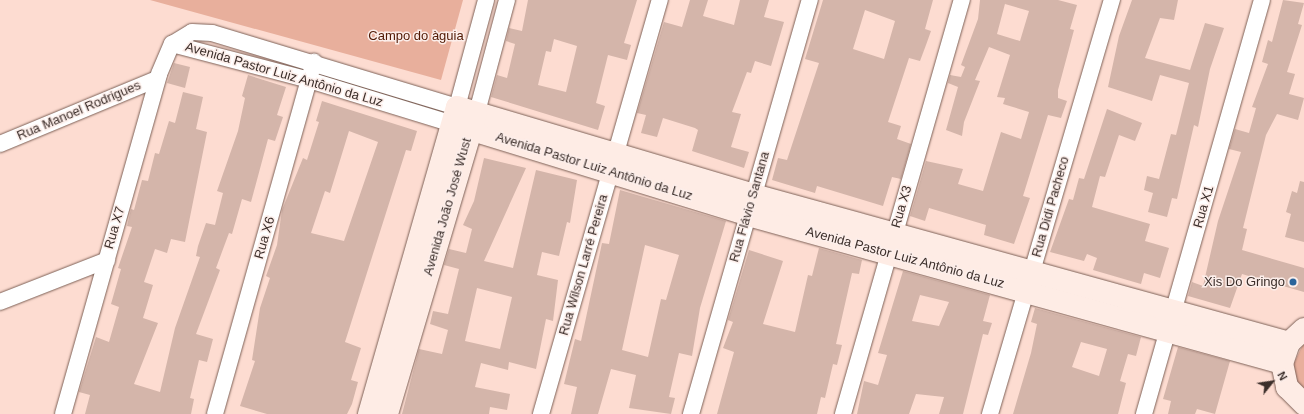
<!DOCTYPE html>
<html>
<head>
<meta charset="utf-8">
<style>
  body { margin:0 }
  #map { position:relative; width:1304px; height:414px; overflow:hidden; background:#fddcd1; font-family:Arial,sans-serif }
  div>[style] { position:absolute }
  .green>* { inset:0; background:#e8af9c }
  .building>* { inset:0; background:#d4b5aa }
  .roads { filter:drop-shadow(0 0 1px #7d6157) drop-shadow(0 0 1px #7d6157) }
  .street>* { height:16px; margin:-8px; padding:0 8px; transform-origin:8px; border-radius:8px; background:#fff }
  .secondary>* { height:22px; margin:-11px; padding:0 11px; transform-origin:11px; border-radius:11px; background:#feece5 }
  .dots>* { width:11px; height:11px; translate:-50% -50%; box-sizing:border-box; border:2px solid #fceeea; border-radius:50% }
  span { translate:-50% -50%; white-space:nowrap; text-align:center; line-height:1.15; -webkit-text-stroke:3px #fceeea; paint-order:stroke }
  .park-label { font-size:13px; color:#511a05 }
  .street-label { font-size:13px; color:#3b2e2a }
  .poi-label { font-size:13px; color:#3b2e2a }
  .right { translate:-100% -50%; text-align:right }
  .north { position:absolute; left:1252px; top:362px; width:40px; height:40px; -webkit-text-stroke:3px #fceeea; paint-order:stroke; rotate:60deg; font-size:11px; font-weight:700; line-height:16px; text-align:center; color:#3b2e2a }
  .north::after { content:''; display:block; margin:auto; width:14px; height:18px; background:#3b2e2a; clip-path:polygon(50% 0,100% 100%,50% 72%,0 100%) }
</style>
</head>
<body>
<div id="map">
  <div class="green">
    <div style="clip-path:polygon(150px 0,463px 0,441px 80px)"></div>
    <div style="clip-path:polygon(1304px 342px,1304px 392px,1294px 376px,1293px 365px)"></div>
  </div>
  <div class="building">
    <div style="clip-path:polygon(evenodd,528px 0,637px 0,624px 43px,631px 45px,627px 60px,608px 55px,596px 103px,605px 106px,598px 130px,491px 97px,497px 75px,507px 78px,515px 44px,506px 41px,509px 28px,522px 31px,528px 0,554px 39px,577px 46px,566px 92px,538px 85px,546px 51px,551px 52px,554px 39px)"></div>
    <div style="clip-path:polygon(690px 0,708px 0,703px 16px,734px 25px,740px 0,769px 0,764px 17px,784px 22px,771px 66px,755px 61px,751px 73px,747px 72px,732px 112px,741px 114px,731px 147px,749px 152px,744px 168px,692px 151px,698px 130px,695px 128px,663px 118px,657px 137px,641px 133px,646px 115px,637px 113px,664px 22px,682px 27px)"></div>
    <div style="clip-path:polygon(evenodd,823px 0,933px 0,925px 29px,931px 31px,926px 45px,920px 61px,909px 58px,888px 122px,901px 126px,897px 139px,911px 144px,901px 179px,892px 177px,883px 206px,817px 186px,815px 193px,772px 180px,778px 158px,787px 160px,819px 63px,805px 59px,823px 0,865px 10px,895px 21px,884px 59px,853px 49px,865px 10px)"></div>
    <div style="clip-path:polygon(980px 0,1006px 0,997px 34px,1020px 41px,1029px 11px,1005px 4px,1006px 0,1058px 0,1077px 5px,1070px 29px,1074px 30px,1058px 90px,1058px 98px,1067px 101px,1061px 118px,1048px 115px,1023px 196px,1030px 198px,1014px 244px,984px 235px,986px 225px,929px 208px,925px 221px,910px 216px,926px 161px,963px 169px,958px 184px,983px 191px,1001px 132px,1021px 139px,1029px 112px,1003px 104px,1005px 98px,997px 97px,1010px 55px,989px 47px,975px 80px,980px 81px,964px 122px,962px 136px,946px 130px,958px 87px,948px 83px,950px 75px,961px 77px,965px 67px,961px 65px,978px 19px)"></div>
    <div style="clip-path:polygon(1132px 0,1178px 0,1174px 20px,1160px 18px,1145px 58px,1190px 70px,1205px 23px,1224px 28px,1210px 69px,1198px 127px,1194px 125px,1177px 199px,1172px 198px,1167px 217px,1148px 212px,1153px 193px,1144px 190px,1147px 176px,1159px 179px,1171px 134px,1176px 135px,1189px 83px,1160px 75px,1152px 101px,1108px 87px,1119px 36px)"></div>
    <div style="clip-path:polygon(1283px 0,1304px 3px,1298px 24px,1302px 25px,1287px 72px,1295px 74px,1289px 94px,1304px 98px,1298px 120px,1277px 114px,1266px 135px,1243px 228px,1247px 229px,1242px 250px,1304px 268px,1304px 292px,1242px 274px,1230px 308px,1188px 296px,1192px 282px,1203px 286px,1218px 221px,1241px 152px,1229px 149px,1235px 129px,1249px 133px,1256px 108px,1252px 107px,1268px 64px,1262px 62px,1268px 40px,1272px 42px)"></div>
    <div style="clip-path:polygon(174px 63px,190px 67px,185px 88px,167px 83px)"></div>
    <div style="clip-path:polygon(248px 75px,286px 87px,277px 115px,283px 117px,275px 141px,268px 139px,251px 202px,242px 199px,232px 234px,229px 233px,216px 268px,220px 270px,196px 334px,213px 339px,207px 362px,199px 360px,190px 398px,194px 399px,191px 414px,85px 414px,90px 395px,79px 392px,96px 337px,109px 342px,119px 307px,111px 304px,121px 269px,118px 268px,132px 227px,127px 226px,131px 209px,134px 210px,142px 180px,148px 181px,155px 153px,159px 154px,169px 121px,175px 123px,183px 92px,203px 97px,196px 129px,207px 132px,185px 242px,171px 239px,167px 253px,155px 249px,144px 282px,153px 285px,143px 318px,158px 323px,134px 384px,160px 392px,175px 328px,200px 257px,196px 256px,198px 246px,206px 223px,215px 225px,223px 193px,217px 191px,238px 131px,245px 98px,242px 96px)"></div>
    <div style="clip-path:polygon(evenodd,322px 101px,417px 131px,411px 151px,406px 150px,345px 342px,361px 348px,351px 380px,358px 382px,352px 404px,347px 414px,267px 414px,240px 406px,255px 361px,252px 360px,260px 308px,270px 278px,266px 276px,277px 245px,282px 210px,303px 158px,307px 160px,319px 122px,316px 121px,322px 101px,349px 131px,378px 142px,344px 241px,311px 233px,325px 191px,330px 193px,349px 131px)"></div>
    <div style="clip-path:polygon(1107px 109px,1142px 123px,1135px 141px,1119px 135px,1105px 177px,1100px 176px,1092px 207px,1150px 224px,1145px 241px,1169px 248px,1160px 278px,1144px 273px,1141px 284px,1093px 270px,1097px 258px,1087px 254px,1084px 261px,1050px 252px,1069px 199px,1073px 200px,1079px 178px,1084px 179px)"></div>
    <div style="clip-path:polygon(evenodd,484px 158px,526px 168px,484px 261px,513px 268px,536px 170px,577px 180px,570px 223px,567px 222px,559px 256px,542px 252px,537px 275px,558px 280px,553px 321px,546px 319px,536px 369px,509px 362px,508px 370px,481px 363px,475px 387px,510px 394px,507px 410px,490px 407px,489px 414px,402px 414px,419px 349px,442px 354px,448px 330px,430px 324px,433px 311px,448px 314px,459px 269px,444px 265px,449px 249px,466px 253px,472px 229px,463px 225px,474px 201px,484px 158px,477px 288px,512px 297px,500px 349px,465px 341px,477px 288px)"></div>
    <div style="clip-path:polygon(1300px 181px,1304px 182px,1304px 242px,1285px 237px,1291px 214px,1286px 212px,1292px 191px,1297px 193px)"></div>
    <div style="clip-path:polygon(evenodd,620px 190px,726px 221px,700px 308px,692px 356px,679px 353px,669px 397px,675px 398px,671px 414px,629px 408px,636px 375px,611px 369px,598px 414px,571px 414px,577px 387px,564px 384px,575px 339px,581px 341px,602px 243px,609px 244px,620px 190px,645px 245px,679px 255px,666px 300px,661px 299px,648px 357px,622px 350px,645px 245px)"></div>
    <div style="clip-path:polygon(819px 248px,862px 260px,859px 274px,852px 273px,836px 344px,842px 345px,837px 365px,833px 364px,825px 398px,821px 397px,817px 414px,717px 414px,734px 352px,723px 348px,733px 322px,728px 320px,749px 250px,783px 261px,763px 324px,795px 332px,808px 275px,812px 276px)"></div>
    <div style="clip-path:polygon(evenodd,903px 271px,990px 295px,983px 321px,992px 323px,988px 335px,983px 334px,963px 414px,939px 414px,944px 397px,916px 394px,909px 414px,857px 414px,864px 381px,878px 385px,887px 355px,878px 353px,903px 271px,920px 295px,949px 302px,939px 326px,912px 321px,920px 295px)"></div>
    <div style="clip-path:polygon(evenodd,1035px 308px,1141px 337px,1136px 356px,1128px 354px,1120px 381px,1126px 383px,1118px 414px,1013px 414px,1031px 353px,1037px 324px,1031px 322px,1035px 308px,1081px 342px,1107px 349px,1099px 376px,1072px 367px,1081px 342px)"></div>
    <div style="clip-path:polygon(1178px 347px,1230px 361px,1215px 414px,1197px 409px,1195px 414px,1168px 414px,1171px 401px,1163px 399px)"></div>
  </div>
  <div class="roads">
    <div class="street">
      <div style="left:172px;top:44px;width:142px;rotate:14.7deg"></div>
      <div style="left:309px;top:80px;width:151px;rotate:17deg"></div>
      <div style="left:477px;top:112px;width:116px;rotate:-75deg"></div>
      <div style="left:0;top:144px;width:170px;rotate:-22.5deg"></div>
      <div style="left:0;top:302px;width:115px;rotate:-21.4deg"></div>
      <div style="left:63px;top:414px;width:353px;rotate:-74.2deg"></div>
      <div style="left:159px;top:74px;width:33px;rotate:-67deg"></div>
      <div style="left:172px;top:44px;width:23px;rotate:-31deg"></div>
      <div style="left:192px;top:32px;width:20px;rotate:3deg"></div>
      <div style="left:212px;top:33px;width:256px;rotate:16.8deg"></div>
      <div style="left:457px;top:107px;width:111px;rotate:-74.8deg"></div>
      <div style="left:215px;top:414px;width:366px;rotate:-74.3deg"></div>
      <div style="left:541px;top:414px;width:431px;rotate:-74deg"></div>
      <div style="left:691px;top:414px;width:431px;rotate:-74deg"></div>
      <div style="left:843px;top:414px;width:431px;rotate:-74deg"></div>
      <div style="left:990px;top:414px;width:432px;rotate:-73.6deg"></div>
      <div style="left:1144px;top:414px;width:430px;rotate:-74.1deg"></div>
    </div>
    <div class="secondary">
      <div style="left:453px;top:124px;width:309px;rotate:17.1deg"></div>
      <div style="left:748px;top:215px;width:554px;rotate:15.49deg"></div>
      <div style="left:1304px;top:329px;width:21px;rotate:137deg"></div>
      <div style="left:1289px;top:343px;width:21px;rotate:109deg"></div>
      <div style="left:1282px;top:363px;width:25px;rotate:78deg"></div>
      <div style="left:1287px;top:387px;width:24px;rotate:45deg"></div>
      <div style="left:369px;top:414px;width:319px;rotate:-74deg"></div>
      <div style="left:457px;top:107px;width:310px;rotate:16.5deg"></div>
      <div style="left:754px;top:195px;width:555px;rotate:15.46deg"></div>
      <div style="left:387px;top:414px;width:313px;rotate:-73.5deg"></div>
    </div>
  </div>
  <div class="dots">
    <div style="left:1293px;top:282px;background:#29649b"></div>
  </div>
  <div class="park-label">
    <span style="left:416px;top:36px">Campo do àguia</span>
  </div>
  <div class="street-label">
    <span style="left:284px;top:75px;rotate:16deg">Avenida Pastor Luiz Antônio da Luz</span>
    <span style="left:79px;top:111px;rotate:-23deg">Rua Manoel Rodrigues</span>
    <span style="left:594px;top:167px;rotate:17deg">Avenida Pastor Luiz Antônio da Luz</span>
    <span style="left:448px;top:207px;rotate:-74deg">Avenida João José Wust</span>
    <span style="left:750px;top:207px;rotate:-74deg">Rua Flávio Santana</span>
    <span style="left:902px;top:207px;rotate:-74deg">Rua X3</span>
    <span style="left:1051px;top:207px;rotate:-74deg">Rua Didi Pacheco</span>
    <span style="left:1204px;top:207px;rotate:-74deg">Rua X1</span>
    <span style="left:115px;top:228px;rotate:-74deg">Rua X7</span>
    <span style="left:265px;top:238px;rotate:-74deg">Rua X6</span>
    <span style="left:905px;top:258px;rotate:15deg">Avenida Pastor Luiz Antônio da Luz</span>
    <span style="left:584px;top:265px;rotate:-74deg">Rua Wilson Larré Pereira</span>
  </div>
  <div class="poi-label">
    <span class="right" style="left:1285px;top:282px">Xis Do Gringo</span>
  </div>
  <div class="north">N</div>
</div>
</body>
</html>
